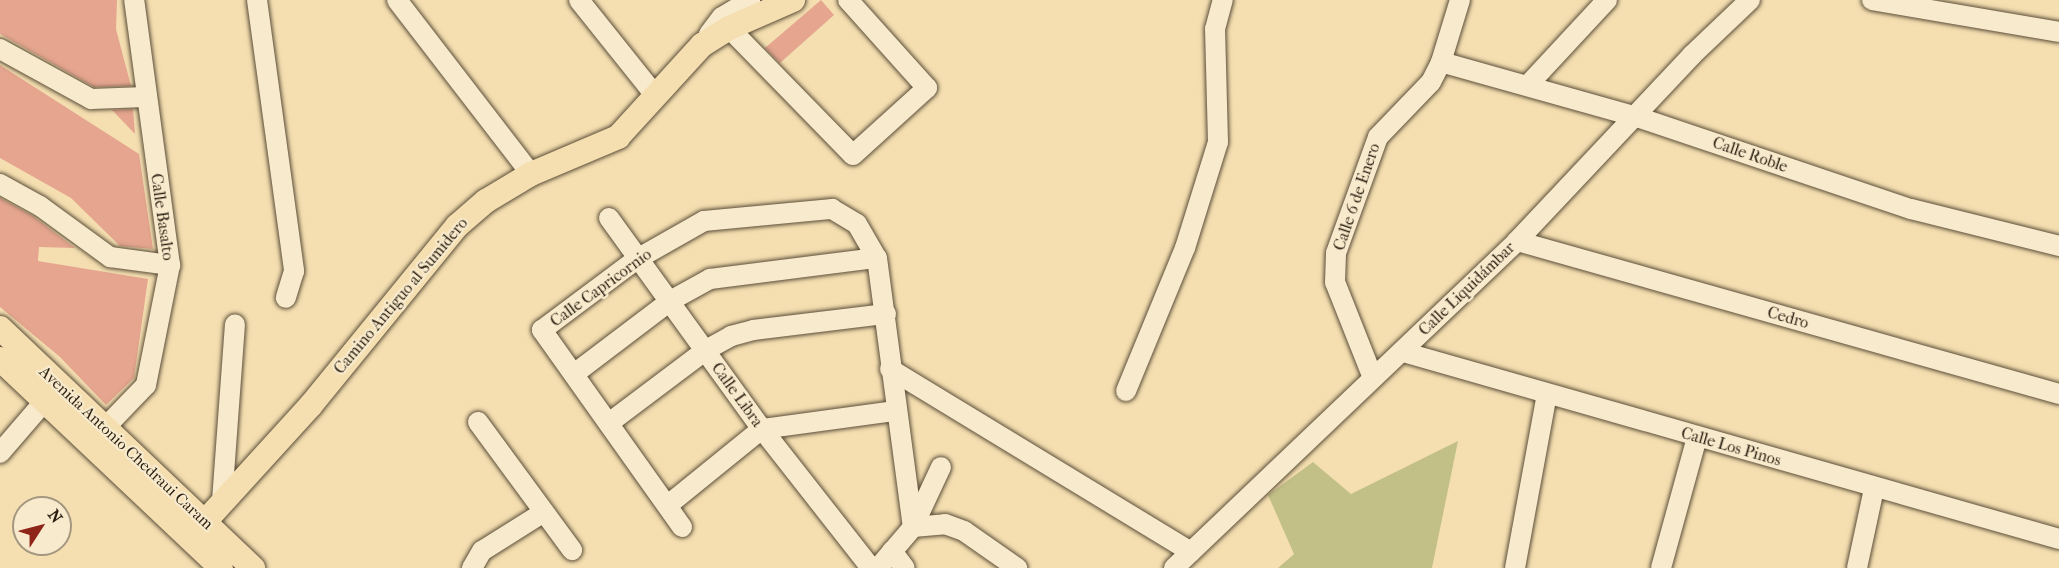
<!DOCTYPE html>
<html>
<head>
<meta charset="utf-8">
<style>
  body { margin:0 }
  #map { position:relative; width:2059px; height:568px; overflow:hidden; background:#f5dfb1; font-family:"IM FELL French Canon",serif }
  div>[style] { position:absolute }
  .green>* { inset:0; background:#c2c087 }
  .building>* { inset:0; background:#e5a58f }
  .roads { filter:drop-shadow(0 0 2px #5b4e39) drop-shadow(0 0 2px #5b4e39) }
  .minor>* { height:20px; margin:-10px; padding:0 10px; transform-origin:10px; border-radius:10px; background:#f8eacc }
  .major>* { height:24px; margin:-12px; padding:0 12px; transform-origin:12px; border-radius:12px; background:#f5dfb1 }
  span { translate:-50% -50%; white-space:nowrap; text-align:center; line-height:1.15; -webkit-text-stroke:4.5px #f8eacc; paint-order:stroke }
  .street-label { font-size:16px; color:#281e11 }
  .north { position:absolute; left:12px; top:496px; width:60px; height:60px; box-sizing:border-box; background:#f8eacc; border:2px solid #a59881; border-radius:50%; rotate:54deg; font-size:16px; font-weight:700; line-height:24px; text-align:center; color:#281e11 }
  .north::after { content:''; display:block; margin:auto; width:21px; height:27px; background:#8f2418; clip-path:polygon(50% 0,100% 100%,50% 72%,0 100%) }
</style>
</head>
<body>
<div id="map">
  <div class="green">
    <div style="clip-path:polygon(1458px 441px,1432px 568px,1278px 568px,1294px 554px,1268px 495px,1313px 462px,1351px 494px)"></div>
  </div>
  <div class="building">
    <div style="clip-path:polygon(0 0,117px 0,116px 29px,131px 86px,94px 87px,0 34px)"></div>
    <div style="clip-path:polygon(821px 0,834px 15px,780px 63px,765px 48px)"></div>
    <div style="clip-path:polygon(0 65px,139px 154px,153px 249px,120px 246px,71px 198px,0 158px)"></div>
    <div style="clip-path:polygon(133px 109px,135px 134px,112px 110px)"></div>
    <div style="clip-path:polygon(0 198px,33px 216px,75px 248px,39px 247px,38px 261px,148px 279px,134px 378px,106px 405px,60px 357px,0 307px)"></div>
  </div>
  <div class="roads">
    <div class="minor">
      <div style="left:257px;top:0;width:274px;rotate:82.2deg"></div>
      <div style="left:294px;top:271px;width:28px;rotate:107deg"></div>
      <div style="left:397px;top:0;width:220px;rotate:52.4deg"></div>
      <div style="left:579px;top:0;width:120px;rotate:51.4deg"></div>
      <div style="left:1872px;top:0;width:190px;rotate:9.7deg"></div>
      <div style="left:729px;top:28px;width:177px;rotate:45.7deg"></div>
      <div style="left:853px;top:155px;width:100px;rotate:-42.2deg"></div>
      <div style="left:927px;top:88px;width:118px;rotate:-131.9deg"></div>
      <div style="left:709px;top:34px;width:21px;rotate:-53deg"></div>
      <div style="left:722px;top:17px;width:33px;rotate:-31deg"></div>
      <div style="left:0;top:49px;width:104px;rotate:28.8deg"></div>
      <div style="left:91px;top:99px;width:54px;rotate:-2.1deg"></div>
      <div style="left:1441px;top:62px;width:204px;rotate:15.7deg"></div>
      <div style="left:1637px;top:117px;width:289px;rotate:18.6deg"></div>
      <div style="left:1911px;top:209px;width:153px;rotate:14deg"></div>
      <div style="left:1528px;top:85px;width:116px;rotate:-47.1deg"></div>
      <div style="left:0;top:184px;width:46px;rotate:28.8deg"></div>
      <div style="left:40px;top:206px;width:87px;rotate:36.1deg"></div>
      <div style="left:110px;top:257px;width:61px;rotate:7.6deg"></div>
      <div style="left:609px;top:218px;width:261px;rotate:54.1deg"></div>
      <div style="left:762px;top:429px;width:177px;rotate:51.9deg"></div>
      <div style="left:1517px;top:241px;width:563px;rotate:15.76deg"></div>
      <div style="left:1403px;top:352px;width:682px;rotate:15.91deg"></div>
      <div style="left:890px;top:369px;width:352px;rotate:31.3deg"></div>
      <div style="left:574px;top:374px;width:121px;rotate:-37.2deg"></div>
      <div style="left:670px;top:301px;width:46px;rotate:-28.8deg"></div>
      <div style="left:710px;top:279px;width:168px;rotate:-7.2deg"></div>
      <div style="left:1373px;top:378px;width:103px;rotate:-111.6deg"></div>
      <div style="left:1335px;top:282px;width:29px;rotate:-88deg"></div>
      <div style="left:1336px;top:253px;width:123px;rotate:-70.1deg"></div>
      <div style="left:1378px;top:137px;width:76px;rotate:-46.1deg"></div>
      <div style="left:1431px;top:82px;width:22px;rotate:-63deg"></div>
      <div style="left:1441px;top:62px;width:65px;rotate:-73deg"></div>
      <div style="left:1126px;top:391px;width:155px;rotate:-67.6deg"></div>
      <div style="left:1185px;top:248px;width:111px;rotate:-72.7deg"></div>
      <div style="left:1218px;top:142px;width:113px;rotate:-91.5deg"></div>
      <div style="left:1215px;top:29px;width:30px;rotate:-75deg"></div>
      <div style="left:478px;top:422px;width:159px;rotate:53.7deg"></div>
      <div style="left:609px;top:423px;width:121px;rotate:-37deg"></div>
      <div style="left:706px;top:350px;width:29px;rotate:-29deg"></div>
      <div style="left:731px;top:336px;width:23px;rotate:-15deg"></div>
      <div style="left:753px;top:330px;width:134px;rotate:-6.9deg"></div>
      <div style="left:96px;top:437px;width:72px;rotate:-46.1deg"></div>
      <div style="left:146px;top:385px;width:122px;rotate:-78.7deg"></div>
      <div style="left:170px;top:265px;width:267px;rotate:-97.7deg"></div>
      <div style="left:0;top:453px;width:66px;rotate:-49.3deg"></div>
      <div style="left:222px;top:501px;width:177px;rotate:-85.8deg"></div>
      <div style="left:668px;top:505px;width:121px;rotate:-39deg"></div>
      <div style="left:762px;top:429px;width:134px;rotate:-7.7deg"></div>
      <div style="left:682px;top:527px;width:242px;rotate:-125.4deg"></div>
      <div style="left:542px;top:330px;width:119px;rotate:-36.8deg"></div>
      <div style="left:637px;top:259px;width:77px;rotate:-29.6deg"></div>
      <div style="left:704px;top:221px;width:129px;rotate:-5.4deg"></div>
      <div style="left:832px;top:209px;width:29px;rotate:31deg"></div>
      <div style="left:857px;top:224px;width:39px;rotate:60deg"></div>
      <div style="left:877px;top:258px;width:271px;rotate:82.4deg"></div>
      <div style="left:913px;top:527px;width:32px;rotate:-5deg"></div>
      <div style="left:945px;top:524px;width:20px;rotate:20deg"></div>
      <div style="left:964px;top:531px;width:65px;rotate:34.9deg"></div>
      <div style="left:892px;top:551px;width:21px;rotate:53deg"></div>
      <div style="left:472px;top:568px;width:20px;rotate:-60deg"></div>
      <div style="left:482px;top:551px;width:73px;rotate:-32.2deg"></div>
      <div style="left:878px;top:568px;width:54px;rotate:-49.5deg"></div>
      <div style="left:913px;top:527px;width:66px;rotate:-65deg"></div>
      <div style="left:1174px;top:568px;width:474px;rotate:-43.6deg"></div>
      <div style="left:1517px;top:241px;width:255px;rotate:-46.7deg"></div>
      <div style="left:1692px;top:55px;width:80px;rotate:-43.5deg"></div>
      <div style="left:1515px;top:568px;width:177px;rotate:-79.6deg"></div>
      <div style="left:1661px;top:568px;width:136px;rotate:-74.6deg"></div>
      <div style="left:1857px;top:568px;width:81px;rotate:-77.9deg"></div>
    </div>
    <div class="major">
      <div style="left:0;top:328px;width:349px;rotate:43.5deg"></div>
      <div style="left:0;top:359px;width:304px;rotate:43.4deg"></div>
      <div style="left:190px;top:538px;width:180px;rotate:-47.7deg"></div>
      <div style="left:311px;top:405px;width:231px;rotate:-50.8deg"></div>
      <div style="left:457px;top:226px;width:38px;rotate:-41deg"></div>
      <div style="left:486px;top:201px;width:52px;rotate:-31deg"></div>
      <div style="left:531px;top:174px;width:95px;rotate:-23deg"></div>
      <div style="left:618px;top:137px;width:125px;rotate:-47.6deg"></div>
      <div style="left:702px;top:45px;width:32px;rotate:-32deg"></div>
      <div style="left:729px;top:28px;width:70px;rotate:-23.6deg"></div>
    </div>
  </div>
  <div class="street-label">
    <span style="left:1750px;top:155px;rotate:19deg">Calle Roble</span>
    <span style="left:1357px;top:197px;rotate:-71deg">Calle 6 de Enero</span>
    <span style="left:162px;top:217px;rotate:82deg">Calle Basalto</span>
    <span style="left:601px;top:288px;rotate:-36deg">Calle Capricornio</span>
    <span style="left:1467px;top:289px;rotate:-44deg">Calle Liquidámbar</span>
    <span style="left:401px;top:296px;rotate:-50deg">Camino Antiguo al Sumidero</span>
    <span style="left:1788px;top:318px;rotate:16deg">Cedro</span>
    <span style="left:737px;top:395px;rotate:54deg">Calle Libra</span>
    <span style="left:1731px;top:447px;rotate:16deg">Calle Los Pinos</span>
    <span style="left:126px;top:448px;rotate:43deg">Avenida Antonio Chedraui Caram</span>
  </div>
  <div class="north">N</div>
</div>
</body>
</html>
